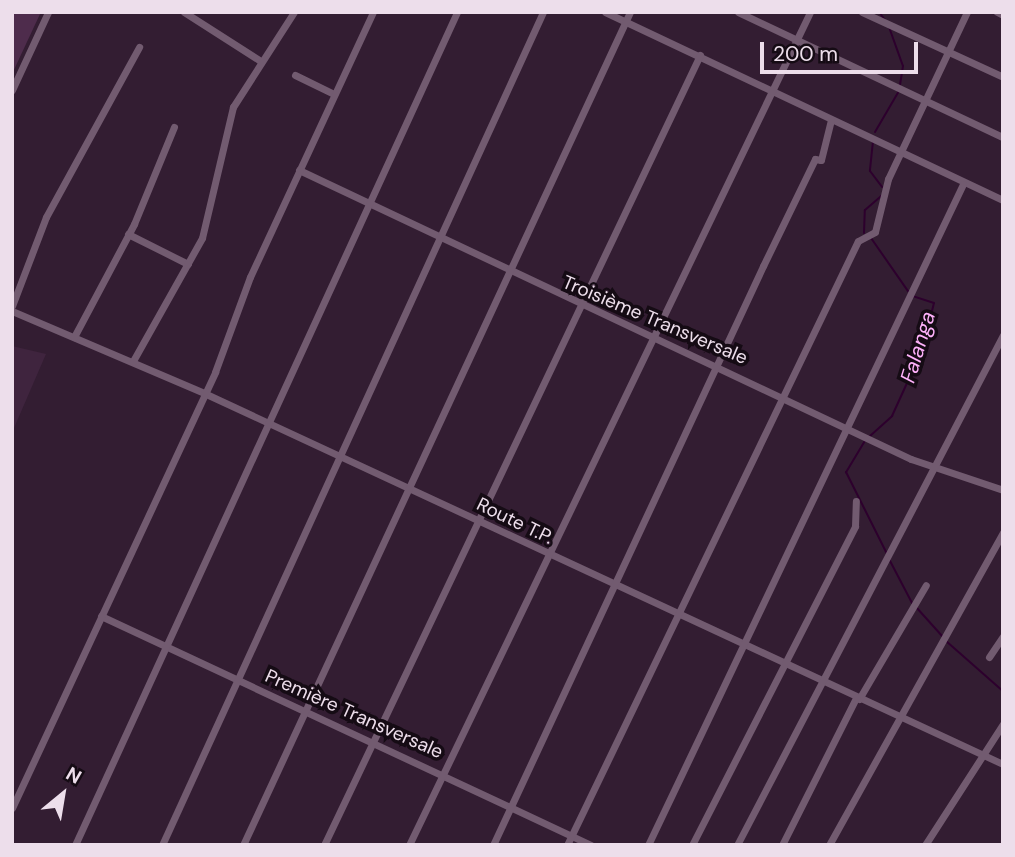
<!DOCTYPE html>
<html>
<head>
<meta charset="utf-8">
<style>
  body { margin:0 }
  #map { position:relative; width:1015px; height:857px; overflow:hidden; background:#331d32; font-family:"DM Sans",sans-serif }
  div>[style] { position:absolute }
  .built>* { inset:0; background:#3f243e }
  .green>* { inset:0; background:#4e2c4c }
  .stream>* { height:2px; margin:-1px; padding:0 1px; transform-origin:1px; border-radius:1px; background:#2d002d }
  .minor>* { height:7px; margin:-3.5px; padding:0 3.5px; transform-origin:3.5px; border-radius:3.5px; background:#725b70 }
  span { translate:-50% -50%; white-space:nowrap; text-align:center; line-height:1.15; -webkit-text-stroke:7px #150b14; paint-order:stroke }
  .street-label { font-size:19px; color:#eddeeb }
  .water-label { font-size:21px; color:#feb1fa; font-style:italic }
  .frame { position:absolute; inset:0; border:14px solid #eddeeb; pointer-events:none }
  .north { position:absolute; left:28px; top:759px; width:70px; height:70px; -webkit-text-stroke:5px #150b14; paint-order:stroke; rotate:30deg; font-size:19px; font-weight:700; line-height:28px; text-align:center; color:#eddeeb }
  .north::after { content:''; display:block; margin:auto; width:24px; height:32px; background:#eddeeb; clip-path:polygon(50% 0,100% 100%,50% 72%,0 100%) }
  .scale { position:absolute; left:760px; top:42px; width:158px; height:32px; box-sizing:border-box; border:4px solid #eddeeb; border-top:0; padding-left:9px; font-size:21px; line-height:24px; white-space:nowrap; color:#eddeeb; -webkit-text-stroke:5px #150b14; paint-order:stroke }
</style>
</head>
<body>
<div id="map">
  <div class="built">
    <div style="clip-path:polygon(12px 346px,46px 354px,14px 428px,12px 428px)"></div>
  </div>
  <div class="green">
    <div style="clip-path:polygon(12px 12px,40px 14px,12px 74px)"></div>
  </div>
  <div class="stream">
    <div style="left:879px;top:12px;width:10px;rotate:53deg"></div>
    <div style="left:889px;top:27px;width:41px;rotate:70.3deg"></div>
    <div style="left:903px;top:66px;width:19px;rotate:99deg"></div>
    <div style="left:875px;top:132px;width:48px;rotate:-59.7deg"></div>
    <div style="left:873px;top:141px;width:30px;rotate:96deg"></div>
    <div style="left:870px;top:171px;width:20px;rotate:53deg"></div>
    <div style="left:864px;top:233px;width:23px;rotate:-88deg"></div>
    <div style="left:865px;top:210px;width:23px;rotate:-41deg"></div>
    <div style="left:871px;top:238px;width:65px;rotate:55.1deg"></div>
    <div style="left:870px;top:436px;width:30px;rotate:-42deg"></div>
    <div style="left:892px;top:416px;width:75px;rotate:-65.5deg"></div>
    <div style="left:923px;top:348px;width:46px;rotate:-76.3deg"></div>
    <div style="left:934px;top:303px;width:23px;rotate:-162deg"></div>
    <div style="left:866px;top:439px;width:39px;rotate:121deg"></div>
    <div style="left:846px;top:472px;width:92px;rotate:63.4deg"></div>
    <div style="left:889px;top:559px;width:50px;rotate:62.4deg"></div>
    <div style="left:916px;top:607px;width:40px;rotate:48deg"></div>
    <div style="left:946px;top:641px;width:76px;rotate:41.3deg"></div>
  </div>
  <div class="minor">
    <div style="left:184px;top:12px;width:89px;rotate:32.6deg"></div>
    <div style="left:605px;top:12px;width:440px;rotate:25.3deg"></div>
    <div style="left:738px;top:12px;width:293px;rotate:25.3deg"></div>
    <div style="left:862px;top:12px;width:155px;rotate:24.7deg"></div>
    <div style="left:997px;top:12px;width:7px;rotate:27deg"></div>
    <div style="left:295px;top:75px;width:43px;rotate:26deg"></div>
    <div style="left:12px;top:90px;width:86px;rotate:-65.2deg"></div>
    <div style="left:299px;top:170px;width:677px;rotate:25.28deg"></div>
    <div style="left:911px;top:459px;width:97px;rotate:18.6deg"></div>
    <div style="left:128px;top:234px;width:67px;rotate:26.6deg"></div>
    <div style="left:12px;top:306px;width:95px;rotate:-69.1deg"></div>
    <div style="left:46px;top:217px;width:194px;rotate:-61.3deg"></div>
    <div style="left:12px;top:311px;width:209px;rotate:23.1deg"></div>
    <div style="left:204px;top:393px;width:881px;rotate:24.91deg"></div>
    <div style="left:74px;top:337px;width:128px;rotate:-62deg"></div>
    <div style="left:134px;top:224px;width:105px;rotate:-67.6deg"></div>
    <div style="left:133px;top:361px;width:141px;rotate:-60.7deg"></div>
    <div style="left:202px;top:238px;width:135px;rotate:-76.7deg"></div>
    <div style="left:233px;top:107px;width:113px;rotate:-57.3deg"></div>
    <div style="left:101px;top:616px;width:541px;rotate:25.05deg"></div>
    <div style="left:989px;top:657px;width:25px;rotate:-56deg"></div>
    <div style="left:859px;top:699px;width:132px;rotate:-59.6deg"></div>
    <div style="left:12px;top:808px;width:481px;rotate:-65deg"></div>
    <div style="left:215px;top:372px;width:101px;rotate:-69.8deg"></div>
    <div style="left:250px;top:277px;width:292px;rotate:-65.1deg"></div>
    <div style="left:75px;top:845px;width:916px;rotate:-65.36deg"></div>
    <div style="left:162px;top:845px;width:916px;rotate:-65.42deg"></div>
    <div style="left:243px;top:845px;width:919px;rotate:-65.08deg"></div>
    <div style="left:324px;top:845px;width:875px;rotate:-64.55deg"></div>
    <div style="left:409px;top:845px;width:924px;rotate:-64.29deg"></div>
    <div style="left:493px;top:845px;width:639px;rotate:-65deg"></div>
    <div style="left:763px;top:266px;width:119px;rotate:-64.1deg"></div>
    <div style="left:815px;top:159px;width:6px;rotate:9deg"></div>
    <div style="left:821px;top:160px;width:41px;rotate:-76deg"></div>
    <div style="left:567px;top:845px;width:670px;rotate:-64.28deg"></div>
    <div style="left:858px;top:241px;width:19px;rotate:-28deg"></div>
    <div style="left:875px;top:232px;width:55px;rotate:-76.2deg"></div>
    <div style="left:888px;top:179px;width:185px;rotate:-64.7deg"></div>
    <div style="left:648px;top:845px;width:732px;rotate:-64.52deg"></div>
    <div style="left:692px;top:845px;width:358px;rotate:-62.9deg"></div>
    <div style="left:855px;top:526px;width:25px;rotate:-88deg"></div>
    <div style="left:737px;top:845px;width:575px;rotate:-62.45deg"></div>
    <div style="left:782px;top:845px;width:165px;rotate:-63.3deg"></div>
    <div style="left:829px;top:845px;width:358px;rotate:-60.9deg"></div>
    <div style="left:925px;top:845px;width:144px;rotate:-57.2deg"></div>
  </div>
  <div class="street-label">
    <span style="left:655px;top:320px;rotate:23deg">Troisième Transversale</span>
    <span style="left:515px;top:521px;rotate:26deg">Route T.P.</span>
    <span style="left:354px;top:714px;rotate:24deg">Première Transversale</span>
  </div>
  <div class="water-label">
    <span style="left:918px;top:347px;rotate:-73deg">Falanga</span>
  </div>
  <div class="frame"></div>
  <div class="north">N</div>
  <div class="scale">200 m</div>
</div>
</body>
</html>
